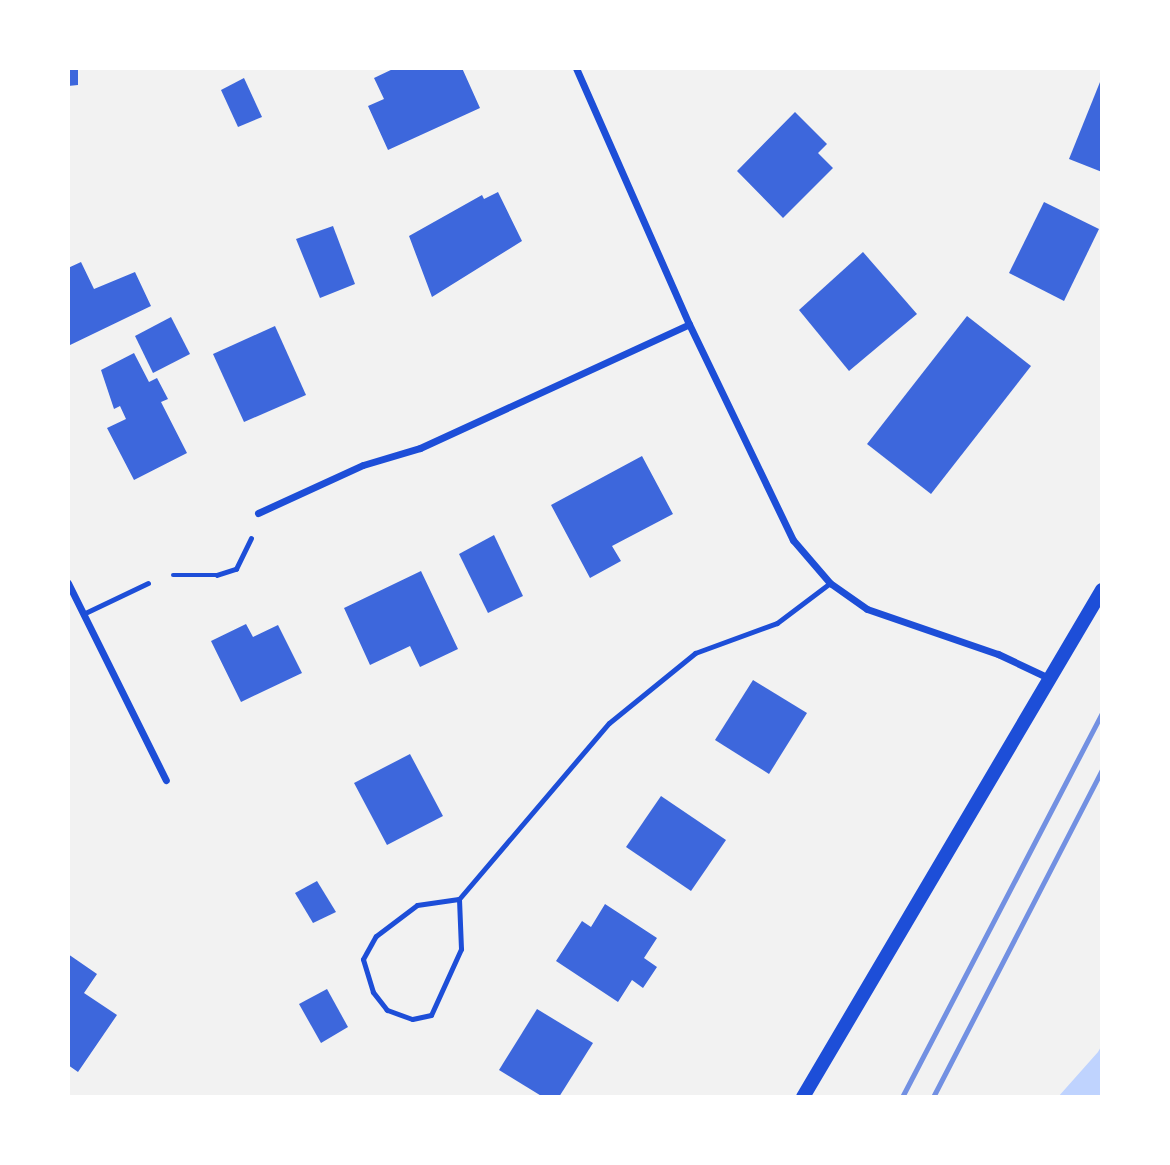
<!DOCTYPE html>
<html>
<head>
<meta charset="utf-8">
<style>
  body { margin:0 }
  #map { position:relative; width:1170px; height:1165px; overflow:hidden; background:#f2f2f2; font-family:Mulish,sans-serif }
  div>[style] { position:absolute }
  .water>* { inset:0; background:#bfd3fe }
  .building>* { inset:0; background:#3d67dc }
  .path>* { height:4.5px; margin:-2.25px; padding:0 2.25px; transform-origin:2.25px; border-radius:2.25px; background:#1d4ed8 }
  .service>* { height:5px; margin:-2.5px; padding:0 2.5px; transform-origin:2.5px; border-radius:2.5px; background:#1d4ed8 }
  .minor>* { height:7px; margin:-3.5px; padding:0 3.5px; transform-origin:3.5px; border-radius:3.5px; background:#1d4ed8 }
  .secondary>* { height:14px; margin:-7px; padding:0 7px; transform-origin:7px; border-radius:7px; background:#1d4ed8 }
  .rail>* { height:5px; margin:-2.5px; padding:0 2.5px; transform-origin:2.5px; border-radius:2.5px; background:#7290e2 }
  span { translate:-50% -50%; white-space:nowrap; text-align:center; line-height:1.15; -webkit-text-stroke:5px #fff; paint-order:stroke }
  .frame { position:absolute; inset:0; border:70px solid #fff; pointer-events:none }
</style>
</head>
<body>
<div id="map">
  <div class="water">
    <div style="clip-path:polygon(1102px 1045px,1102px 1097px,1058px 1097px,1098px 1052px)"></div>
  </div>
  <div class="building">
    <div style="clip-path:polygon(68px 68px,78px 68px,78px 85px,68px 86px)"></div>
    <div style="clip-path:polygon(395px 68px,462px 68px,480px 108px,388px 150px,368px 106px,384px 99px,374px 78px)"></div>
    <div style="clip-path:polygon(244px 78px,262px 117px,238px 127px,221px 90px)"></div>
    <div style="clip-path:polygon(1100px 82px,1102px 83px,1102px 172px,1069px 159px)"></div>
    <div style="clip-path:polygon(795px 112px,827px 144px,818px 153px,833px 168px,783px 218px,737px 171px)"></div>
    <div style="clip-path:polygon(498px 192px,522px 241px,432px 297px,409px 236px,482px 195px,484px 199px)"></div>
    <div style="clip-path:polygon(1044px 202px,1099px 229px,1064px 301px,1009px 273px)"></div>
    <div style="clip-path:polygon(333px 226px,355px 284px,320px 298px,296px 239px)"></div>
    <div style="clip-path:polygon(863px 252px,917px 314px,849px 371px,799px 310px)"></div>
    <div style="clip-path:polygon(81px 262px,94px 289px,135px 272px,151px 306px,68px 346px,68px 268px)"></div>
    <div style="clip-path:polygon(967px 316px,1031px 366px,931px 494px,867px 444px)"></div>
    <div style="clip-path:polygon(171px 317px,190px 354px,153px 373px,135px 336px)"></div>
    <div style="clip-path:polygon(275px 326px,306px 395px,244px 422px,213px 354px)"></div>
    <div style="clip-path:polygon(134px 353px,149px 382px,157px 378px,168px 399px,161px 402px,187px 453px,134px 480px,107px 428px,126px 419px,120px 406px,114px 409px,101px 370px)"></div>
    <div style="clip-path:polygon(642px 456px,673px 514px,612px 546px,621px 561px,590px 578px,551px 505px)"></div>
    <div style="clip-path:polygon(494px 535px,523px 596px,488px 613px,459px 554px)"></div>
    <div style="clip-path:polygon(421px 571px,458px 649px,420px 667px,410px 646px,370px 665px,344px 608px)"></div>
    <div style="clip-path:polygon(246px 624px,253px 637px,278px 625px,302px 673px,241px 702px,211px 641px)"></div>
    <div style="clip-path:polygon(753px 680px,807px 713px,769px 774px,715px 740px)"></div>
    <div style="clip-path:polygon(410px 754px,443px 816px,387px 845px,354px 783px)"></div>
    <div style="clip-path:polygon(661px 796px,726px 840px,691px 891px,626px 847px)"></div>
    <div style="clip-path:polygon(317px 881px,336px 912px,313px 923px,295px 893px)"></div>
    <div style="clip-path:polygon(605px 904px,657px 938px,644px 958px,657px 967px,643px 988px,632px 980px,618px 1002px,556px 961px,582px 921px,591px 927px)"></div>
    <div style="clip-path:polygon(68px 954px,97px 974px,84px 993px,117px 1015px,78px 1072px,68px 1065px)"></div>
    <div style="clip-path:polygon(327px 989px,348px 1027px,321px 1043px,299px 1004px)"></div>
    <div style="clip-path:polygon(537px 1009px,593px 1043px,559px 1097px,543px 1097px,499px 1070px)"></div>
  </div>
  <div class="path">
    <div style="left:173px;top:575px;width:44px"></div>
    <div style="left:217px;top:575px;width:20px;rotate:-18deg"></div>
    <div style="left:236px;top:569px;width:34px;rotate:-64deg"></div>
  </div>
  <div class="service">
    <div style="left:83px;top:614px;width:72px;rotate:-25.5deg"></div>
    <div style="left:459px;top:899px;width:50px;rotate:87.7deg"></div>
    <div style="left:461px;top:949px;width:72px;rotate:114.4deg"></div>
    <div style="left:431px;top:1015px;width:19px;rotate:168deg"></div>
    <div style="left:412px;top:1019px;width:27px;rotate:-160deg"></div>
    <div style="left:387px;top:1010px;width:23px;rotate:-128deg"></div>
    <div style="left:373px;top:992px;width:34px;rotate:-107deg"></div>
    <div style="left:363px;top:959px;width:26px;rotate:-61deg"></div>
    <div style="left:376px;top:936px;width:51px;rotate:-37.1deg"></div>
    <div style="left:417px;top:905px;width:42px;rotate:-8.1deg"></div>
    <div style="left:459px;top:899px;width:231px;rotate:-49.6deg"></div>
    <div style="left:609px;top:723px;width:111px;rotate:-39.1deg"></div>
    <div style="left:695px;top:653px;width:87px;rotate:-20.1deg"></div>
    <div style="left:777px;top:623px;width:66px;rotate:-37deg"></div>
  </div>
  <div class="minor">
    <div style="left:576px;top:68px;width:280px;rotate:66.2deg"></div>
    <div style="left:689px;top:324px;width:240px;rotate:64.3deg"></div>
    <div style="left:793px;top:540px;width:57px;rotate:49.3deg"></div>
    <div style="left:830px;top:583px;width:45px;rotate:35.1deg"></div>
    <div style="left:867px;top:609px;width:139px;rotate:19deg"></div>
    <div style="left:998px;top:654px;width:59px;rotate:25.3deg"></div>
    <div style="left:258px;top:513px;width:115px;rotate:-24.6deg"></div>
    <div style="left:363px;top:465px;width:59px;rotate:-16.6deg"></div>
    <div style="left:420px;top:448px;width:296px;rotate:-24.7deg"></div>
    <div style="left:68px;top:583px;width:220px;rotate:63.6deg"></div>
  </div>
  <div class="secondary">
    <div style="left:803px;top:1097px;width:589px;rotate:-59.47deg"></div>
  </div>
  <div class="rail">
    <div style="left:902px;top:1097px;width:434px;rotate:-62.5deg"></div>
    <div style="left:933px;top:1097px;width:369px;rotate:-62.7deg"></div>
  </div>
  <div class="frame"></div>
</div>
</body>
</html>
